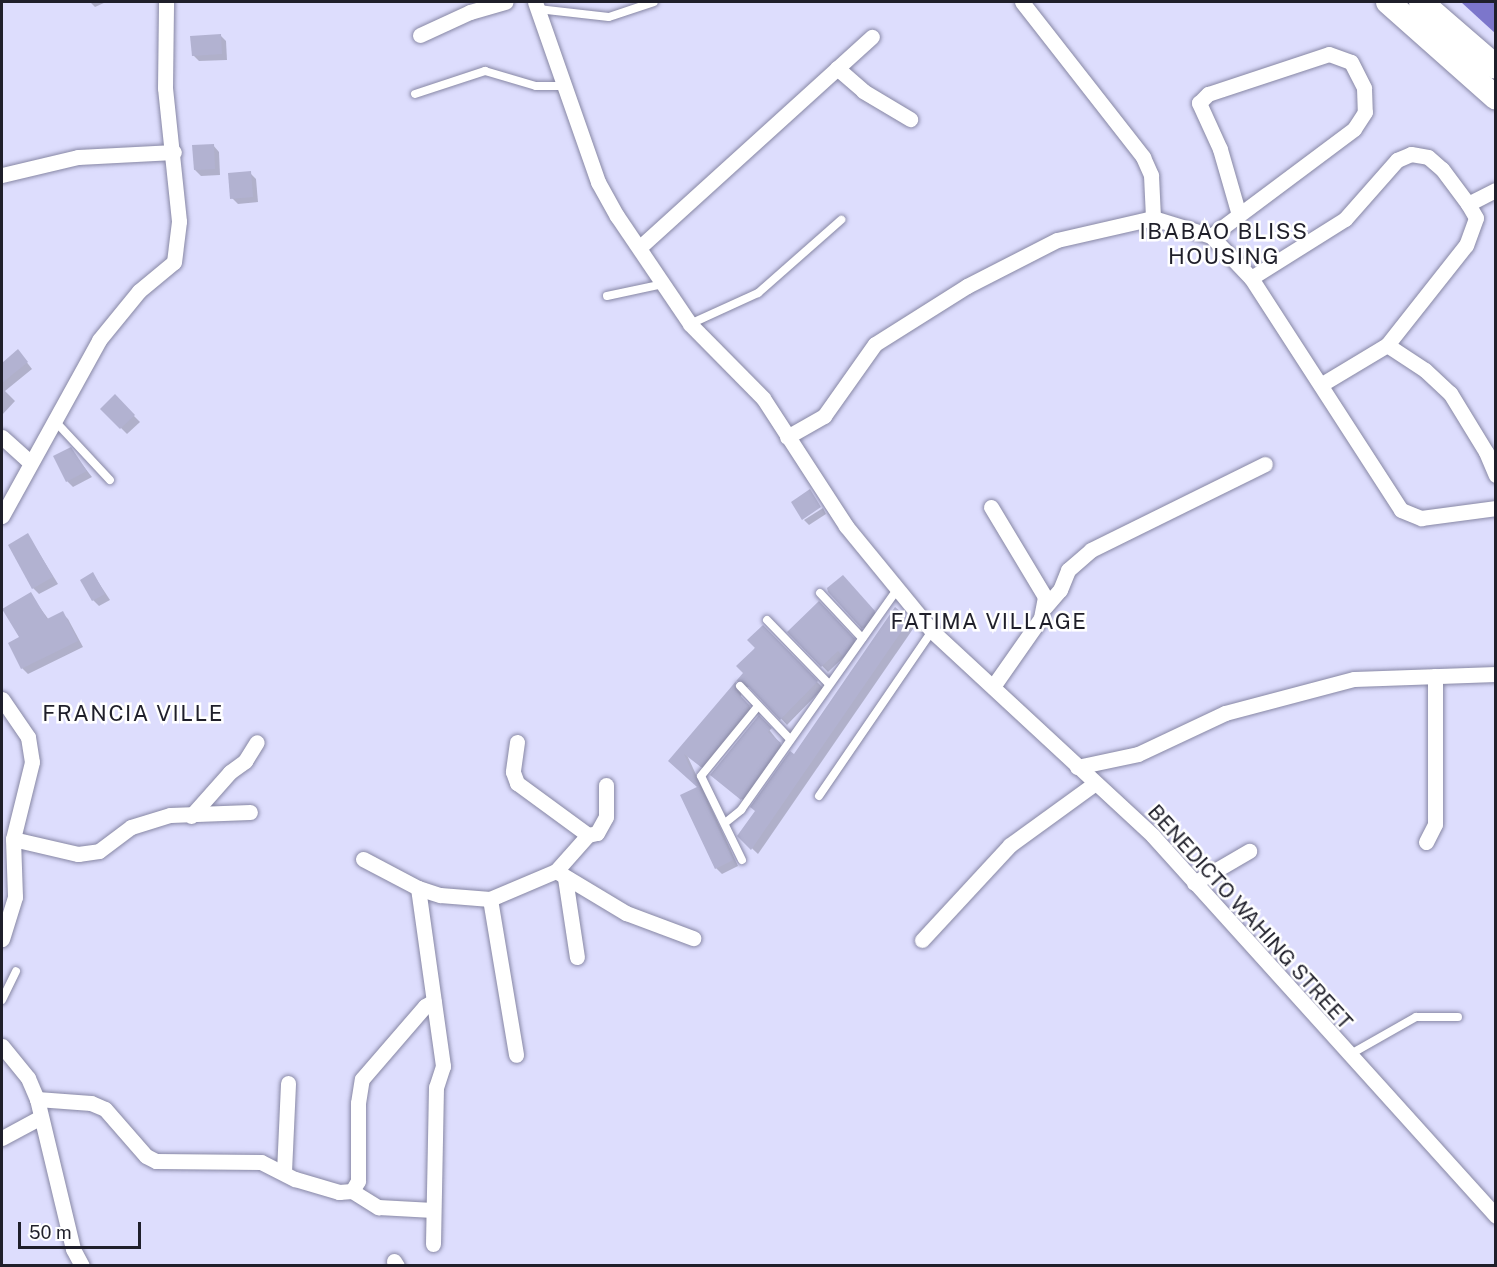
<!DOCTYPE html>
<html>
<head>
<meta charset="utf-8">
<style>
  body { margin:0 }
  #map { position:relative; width:1497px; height:1267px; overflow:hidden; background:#ddddfd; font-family:"Public Sans",sans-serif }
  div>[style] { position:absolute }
  .water>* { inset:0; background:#7c76cb }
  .shadow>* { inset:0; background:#0003 }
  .building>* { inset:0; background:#b2b2d1 }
  .roads { filter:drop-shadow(0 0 2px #8787a4) drop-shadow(0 0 2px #8787a4) }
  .lane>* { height:8px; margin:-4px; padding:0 4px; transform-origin:4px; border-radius:4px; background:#fff }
  .street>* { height:15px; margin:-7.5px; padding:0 7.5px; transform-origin:7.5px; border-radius:7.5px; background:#fff }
  .primary>* { height:24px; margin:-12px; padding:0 12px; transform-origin:12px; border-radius:12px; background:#fff }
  span { translate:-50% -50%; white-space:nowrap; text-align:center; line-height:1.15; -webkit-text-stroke:5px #fff; paint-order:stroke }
  .street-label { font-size:21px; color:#1f1f2a }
  .neighbourhood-label { font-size:22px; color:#1f1f2a; letter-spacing:1.5px }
  .frame { position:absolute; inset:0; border:3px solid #1f1f2a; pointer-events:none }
  .scale { position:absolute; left:18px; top:1222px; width:123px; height:27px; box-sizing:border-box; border:3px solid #1f1f2a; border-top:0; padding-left:8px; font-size:18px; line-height:21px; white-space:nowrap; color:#1f1f2a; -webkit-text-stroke:4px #fff; paint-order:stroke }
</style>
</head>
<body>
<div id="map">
  <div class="water">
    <div style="clip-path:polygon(1461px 2px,1495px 2px,1495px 33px,1485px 24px)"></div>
  </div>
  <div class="shadow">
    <div style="clip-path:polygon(90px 2px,106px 2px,95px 7px)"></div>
    <div style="clip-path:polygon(220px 35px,226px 41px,227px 60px,199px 61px,193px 55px)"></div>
    <div style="clip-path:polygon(213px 145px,219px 152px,220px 175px,201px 176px,195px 170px)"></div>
    <div style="clip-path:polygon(250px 173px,256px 179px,258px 202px,238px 204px,232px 198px)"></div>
    <div style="clip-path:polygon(18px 351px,32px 369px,5px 391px,15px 401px,2px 415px,2px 365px)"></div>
    <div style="clip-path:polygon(115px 397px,140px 422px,127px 434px,102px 409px)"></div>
    <div style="clip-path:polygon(70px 449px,92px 477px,73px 487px,67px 481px)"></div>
    <div style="clip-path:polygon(823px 508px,826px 514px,809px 525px,804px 520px)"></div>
    <div style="clip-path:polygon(28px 535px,58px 584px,39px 594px,33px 588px)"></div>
    <div style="clip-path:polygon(93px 574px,110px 600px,99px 606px,93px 600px)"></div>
    <div style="clip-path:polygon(849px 583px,880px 618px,869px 634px,829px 592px)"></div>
    <div style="clip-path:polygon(30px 594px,49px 620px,62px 613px,68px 619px,83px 647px,28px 674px,22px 668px,21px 638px)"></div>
    <div style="clip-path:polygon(819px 603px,860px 646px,850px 660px,845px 656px,828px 672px,789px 632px)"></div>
    <div style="clip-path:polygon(895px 609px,915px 626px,758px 854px,739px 836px)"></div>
    <div style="clip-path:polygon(763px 627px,823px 688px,787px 725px,752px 687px,742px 687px,741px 697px,755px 713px,707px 772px,687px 755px,738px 866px,722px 874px,716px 868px,699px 787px,670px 761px,745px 673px)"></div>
    <div style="clip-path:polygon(759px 717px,786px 751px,748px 804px,718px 780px)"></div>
  </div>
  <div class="building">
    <div style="clip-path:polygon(221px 34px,222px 54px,192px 56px,190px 36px)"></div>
    <div style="clip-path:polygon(214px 144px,215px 169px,194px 170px,192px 145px)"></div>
    <div style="clip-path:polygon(251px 171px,253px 197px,230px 199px,228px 173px)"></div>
    <div style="clip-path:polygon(18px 349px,28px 362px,2px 383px,2px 363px)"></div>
    <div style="clip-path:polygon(115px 394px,135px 415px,120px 429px,100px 409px)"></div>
    <div style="clip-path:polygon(71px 447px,87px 471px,66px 482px,53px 456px)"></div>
    <div style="clip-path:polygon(810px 489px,821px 507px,802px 520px,791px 502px)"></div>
    <div style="clip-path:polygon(28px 533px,53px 577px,32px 589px,8px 545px)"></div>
    <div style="clip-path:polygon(93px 572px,105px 594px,92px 601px,80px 580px)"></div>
    <div style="clip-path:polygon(843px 575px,875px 611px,862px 629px,828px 592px,827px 588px)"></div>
    <div style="clip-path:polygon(31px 592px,47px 619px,63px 611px,78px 641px,21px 669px,8px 643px,19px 637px,2px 609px)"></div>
    <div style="clip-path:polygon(819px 601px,855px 639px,843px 656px,838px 651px,821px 667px,787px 632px)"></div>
    <div style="clip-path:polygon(895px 607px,910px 619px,751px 850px,737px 836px,755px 811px,750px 807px,790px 751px,794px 754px)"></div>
    <div style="clip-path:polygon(763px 625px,818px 681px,780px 720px,744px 682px,736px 681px,735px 690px,750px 706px,701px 767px,684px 754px,733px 860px,715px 869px,680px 795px,697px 787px,668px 761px,743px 673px,736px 666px,755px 648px,747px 640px)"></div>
    <div style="clip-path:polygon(759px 715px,772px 728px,768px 732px,781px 743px,741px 800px,710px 775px)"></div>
  </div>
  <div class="roads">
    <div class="lane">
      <div style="left:538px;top:9px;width:71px;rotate:6.4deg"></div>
      <div style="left:609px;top:17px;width:47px;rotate:-18.4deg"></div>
      <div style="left:415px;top:94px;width:74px;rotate:-18.2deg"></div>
      <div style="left:485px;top:71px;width:53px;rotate:16.4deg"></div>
      <div style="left:536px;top:86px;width:28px"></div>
      <div style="left:607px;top:296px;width:57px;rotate:-12.1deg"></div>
      <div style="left:690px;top:324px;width:75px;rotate:-24.5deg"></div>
      <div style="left:758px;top:293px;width:111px;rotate:-41.3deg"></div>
      <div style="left:54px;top:420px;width:82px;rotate:47deg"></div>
      <div style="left:820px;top:593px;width:62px;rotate:47deg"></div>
      <div style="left:767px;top:620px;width:89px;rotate:45.9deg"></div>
      <div style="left:740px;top:686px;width:71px;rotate:46.7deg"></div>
      <div style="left:819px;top:796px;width:200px;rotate:-55.6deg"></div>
      <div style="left:725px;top:823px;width:21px;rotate:-39deg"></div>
      <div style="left:741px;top:810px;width:270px;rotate:-54.7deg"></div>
      <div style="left:742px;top:860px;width:93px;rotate:-116deg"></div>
      <div style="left:701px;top:776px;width:90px;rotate:-50.8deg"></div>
      <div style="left:2px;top:1000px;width:32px;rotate:-64deg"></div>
      <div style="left:1349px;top:1055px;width:77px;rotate:-29.6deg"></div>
      <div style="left:1416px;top:1017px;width:42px"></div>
    </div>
    <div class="street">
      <div style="left:535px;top:2px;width:191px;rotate:70.7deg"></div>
      <div style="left:598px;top:182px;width:39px;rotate:61deg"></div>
      <div style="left:617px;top:216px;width:130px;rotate:55.9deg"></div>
      <div style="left:690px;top:324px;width:104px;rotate:45.4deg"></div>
      <div style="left:763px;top:398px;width:153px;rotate:57deg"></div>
      <div style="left:846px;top:526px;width:136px;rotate:50.7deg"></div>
      <div style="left:932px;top:631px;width:301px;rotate:42.8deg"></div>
      <div style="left:1153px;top:836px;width:512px;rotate:47.93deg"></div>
      <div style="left:1022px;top:2px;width:197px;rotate:52deg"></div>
      <div style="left:1143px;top:157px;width:20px;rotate:66deg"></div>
      <div style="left:1151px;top:175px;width:43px;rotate:87.3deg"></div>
      <div style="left:420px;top:35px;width:55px;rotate:-24.7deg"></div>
      <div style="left:470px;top:12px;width:37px;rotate:-16deg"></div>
      <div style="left:1329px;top:54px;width:23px;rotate:20deg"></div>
      <div style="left:1351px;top:62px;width:29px;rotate:63deg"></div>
      <div style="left:1364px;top:88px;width:24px;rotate:88deg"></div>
      <div style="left:1365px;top:112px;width:20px;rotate:123deg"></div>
      <div style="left:1354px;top:129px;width:144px;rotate:143.2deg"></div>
      <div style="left:1239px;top:215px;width:69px;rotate:-106.1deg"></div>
      <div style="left:1220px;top:149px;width:51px;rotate:-114.5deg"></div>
      <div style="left:1199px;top:103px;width:13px;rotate:-45deg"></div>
      <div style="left:1208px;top:94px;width:127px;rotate:-18.3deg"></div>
      <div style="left:837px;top:68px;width:35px;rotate:41deg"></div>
      <div style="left:863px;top:91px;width:55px;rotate:30.8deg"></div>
      <div style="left:2px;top:175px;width:78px;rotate:-13.3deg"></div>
      <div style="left:78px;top:157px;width:96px;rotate:-3deg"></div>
      <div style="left:1468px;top:204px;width:31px;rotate:-27deg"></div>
      <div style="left:1211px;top:236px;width:35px;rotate:-37deg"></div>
      <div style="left:640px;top:247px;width:313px;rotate:-42.2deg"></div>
      <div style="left:1251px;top:278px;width:111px;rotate:-32.1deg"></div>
      <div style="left:1345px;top:219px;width:79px;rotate:-48.6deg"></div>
      <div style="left:1397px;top:160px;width:15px;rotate:-23deg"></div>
      <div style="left:1411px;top:154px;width:17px;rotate:10deg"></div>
      <div style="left:1428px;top:157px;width:18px;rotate:41deg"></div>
      <div style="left:1442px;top:169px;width:44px;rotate:53.4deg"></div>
      <div style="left:1468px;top:204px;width:16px;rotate:60deg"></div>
      <div style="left:1476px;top:218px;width:29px;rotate:110deg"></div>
      <div style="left:1466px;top:245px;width:127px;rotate:128.3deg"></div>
      <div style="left:1387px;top:345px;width:76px;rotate:149deg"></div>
      <div style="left:1387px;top:345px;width:45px;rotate:33.3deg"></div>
      <div style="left:1425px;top:370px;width:34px;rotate:43deg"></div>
      <div style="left:1450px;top:393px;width:69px;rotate:58.6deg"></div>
      <div style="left:1486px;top:452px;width:25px;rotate:67deg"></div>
      <div style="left:2px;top:437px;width:36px;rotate:42deg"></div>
      <div style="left:787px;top:437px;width:43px;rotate:-29.6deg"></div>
      <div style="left:824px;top:416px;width:88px;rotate:-54.7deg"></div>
      <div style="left:875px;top:344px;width:109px;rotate:-32.2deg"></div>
      <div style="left:967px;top:286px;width:101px;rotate:-27.1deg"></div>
      <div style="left:1057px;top:240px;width:98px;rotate:-12.9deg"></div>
      <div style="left:1153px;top:218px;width:61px;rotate:17.2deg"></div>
      <div style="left:1211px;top:236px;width:58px;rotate:46.4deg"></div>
      <div style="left:1251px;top:278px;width:276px;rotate:57.1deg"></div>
      <div style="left:1401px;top:510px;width:22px;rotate:22deg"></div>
      <div style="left:1421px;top:518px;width:76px;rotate:-7.6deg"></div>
      <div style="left:991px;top:507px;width:105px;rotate:59deg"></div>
      <div style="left:1045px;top:597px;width:21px;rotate:101deg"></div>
      <div style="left:1041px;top:618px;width:82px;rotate:125deg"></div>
      <div style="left:2px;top:516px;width:201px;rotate:-61.1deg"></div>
      <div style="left:99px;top:340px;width:63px;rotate:-50.8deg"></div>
      <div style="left:139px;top:291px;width:45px;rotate:-39.6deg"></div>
      <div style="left:174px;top:262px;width:41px;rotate:-83deg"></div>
      <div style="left:179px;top:221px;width:134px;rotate:-96deg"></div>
      <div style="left:165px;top:88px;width:86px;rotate:-89.3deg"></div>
      <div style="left:1045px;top:607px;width:23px;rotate:-49deg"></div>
      <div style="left:1060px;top:590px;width:22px;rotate:-68deg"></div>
      <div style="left:1068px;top:570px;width:30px;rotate:-41deg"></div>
      <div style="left:1091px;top:550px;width:194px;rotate:-26.3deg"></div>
      <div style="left:2px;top:699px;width:46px;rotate:55.6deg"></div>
      <div style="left:28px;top:737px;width:25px;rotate:81deg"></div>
      <div style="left:32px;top:762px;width:79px;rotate:103.9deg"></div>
      <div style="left:13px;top:839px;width:58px;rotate:88deg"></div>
      <div style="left:15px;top:897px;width:44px;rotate:107.2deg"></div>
      <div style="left:517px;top:742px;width:30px;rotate:98deg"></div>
      <div style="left:513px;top:772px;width:12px;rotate:70deg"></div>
      <div style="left:517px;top:783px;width:88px;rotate:36.2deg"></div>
      <div style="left:1077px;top:767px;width:62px;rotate:-12deg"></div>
      <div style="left:1138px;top:754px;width:96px;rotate:-25.2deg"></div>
      <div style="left:1225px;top:713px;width:133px;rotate:-14.8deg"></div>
      <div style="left:1354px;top:679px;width:142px;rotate:-2deg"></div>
      <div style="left:191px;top:816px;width:59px;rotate:-48.4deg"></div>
      <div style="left:230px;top:772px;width:19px;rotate:-36deg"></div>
      <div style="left:245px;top:761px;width:22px;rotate:-58deg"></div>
      <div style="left:13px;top:839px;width:67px;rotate:13deg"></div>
      <div style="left:78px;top:854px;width:21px;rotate:-8deg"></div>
      <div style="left:99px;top:851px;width:40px;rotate:-37deg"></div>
      <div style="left:131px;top:827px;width:41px;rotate:-17.1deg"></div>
      <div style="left:170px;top:815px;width:80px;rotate:-2.1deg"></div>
      <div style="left:1426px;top:842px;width:20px;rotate:-63deg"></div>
      <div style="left:1435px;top:824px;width:148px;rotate:-90deg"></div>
      <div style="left:363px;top:859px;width:62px;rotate:27.8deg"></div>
      <div style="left:418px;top:888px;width:23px;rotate:18deg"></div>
      <div style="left:440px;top:895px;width:50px;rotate:4.6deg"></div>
      <div style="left:490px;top:899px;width:158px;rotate:80.5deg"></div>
      <div style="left:556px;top:871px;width:82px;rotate:31deg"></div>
      <div style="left:626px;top:913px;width:72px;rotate:20.5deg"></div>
      <div style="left:565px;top:878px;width:80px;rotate:81.4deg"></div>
      <div style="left:1194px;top:883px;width:64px;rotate:-30.2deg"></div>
      <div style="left:418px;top:888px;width:180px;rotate:82deg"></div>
      <div style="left:443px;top:1066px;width:22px;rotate:108deg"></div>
      <div style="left:436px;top:1087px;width:157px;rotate:91.1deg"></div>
      <div style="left:490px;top:899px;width:72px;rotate:-23deg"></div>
      <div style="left:556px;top:871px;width:48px;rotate:-48.4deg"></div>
      <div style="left:588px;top:835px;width:9px;rotate:-13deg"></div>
      <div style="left:597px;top:833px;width:18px;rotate:-61deg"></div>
      <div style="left:606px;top:817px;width:32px;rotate:-90deg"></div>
      <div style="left:922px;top:940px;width:129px;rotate:-47.2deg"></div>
      <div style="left:1010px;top:845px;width:104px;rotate:-36deg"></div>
      <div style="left:2px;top:1046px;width:41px;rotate:50.9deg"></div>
      <div style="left:28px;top:1078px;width:23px;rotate:67deg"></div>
      <div style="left:37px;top:1099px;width:154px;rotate:76.5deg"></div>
      <div style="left:73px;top:1249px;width:19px;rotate:62deg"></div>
      <div style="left:37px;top:1099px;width:54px;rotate:4.2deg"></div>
      <div style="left:91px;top:1103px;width:15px;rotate:23deg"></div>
      <div style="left:105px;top:1109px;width:62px;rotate:48.9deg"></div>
      <div style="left:146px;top:1156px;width:11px;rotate:27deg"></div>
      <div style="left:156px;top:1161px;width:105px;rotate:0.5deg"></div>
      <div style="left:261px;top:1162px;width:38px;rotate:27deg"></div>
      <div style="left:295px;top:1179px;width:46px;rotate:16.5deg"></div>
      <div style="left:339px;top:1192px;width:13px;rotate:-4deg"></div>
      <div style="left:352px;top:1191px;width:31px;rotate:32deg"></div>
      <div style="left:378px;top:1207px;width:55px;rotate:3.1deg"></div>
      <div style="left:2px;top:1138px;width:44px;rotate:-28.3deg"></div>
      <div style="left:284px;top:1172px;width:89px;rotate:-87.4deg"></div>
      <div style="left:352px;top:1191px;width:12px;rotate:-59deg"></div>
      <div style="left:358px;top:1181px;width:78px;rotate:-90deg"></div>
      <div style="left:358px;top:1103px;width:24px;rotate:-81deg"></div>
      <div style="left:362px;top:1079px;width:96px;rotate:-49.2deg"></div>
      <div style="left:425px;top:1006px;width:10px;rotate:-29deg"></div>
      <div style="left:394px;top:1261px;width:6px;rotate:59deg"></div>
    </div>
    <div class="primary">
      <div style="left:1388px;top:2px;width:144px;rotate:41.6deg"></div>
      <div style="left:1421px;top:2px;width:99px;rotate:40.9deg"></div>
    </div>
  </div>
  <div class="street-label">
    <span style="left:1250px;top:917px;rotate:48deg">BENEDICTO WAHING STREET</span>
  </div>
  <div class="neighbourhood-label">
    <span style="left:1224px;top:244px">IBABAO BLISS<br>HOUSING</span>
    <span style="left:989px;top:622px">FATIMA VILLAGE</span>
    <span style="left:133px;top:714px">FRANCIA VILLE</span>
  </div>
  <div class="frame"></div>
  <div class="scale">50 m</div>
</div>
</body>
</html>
